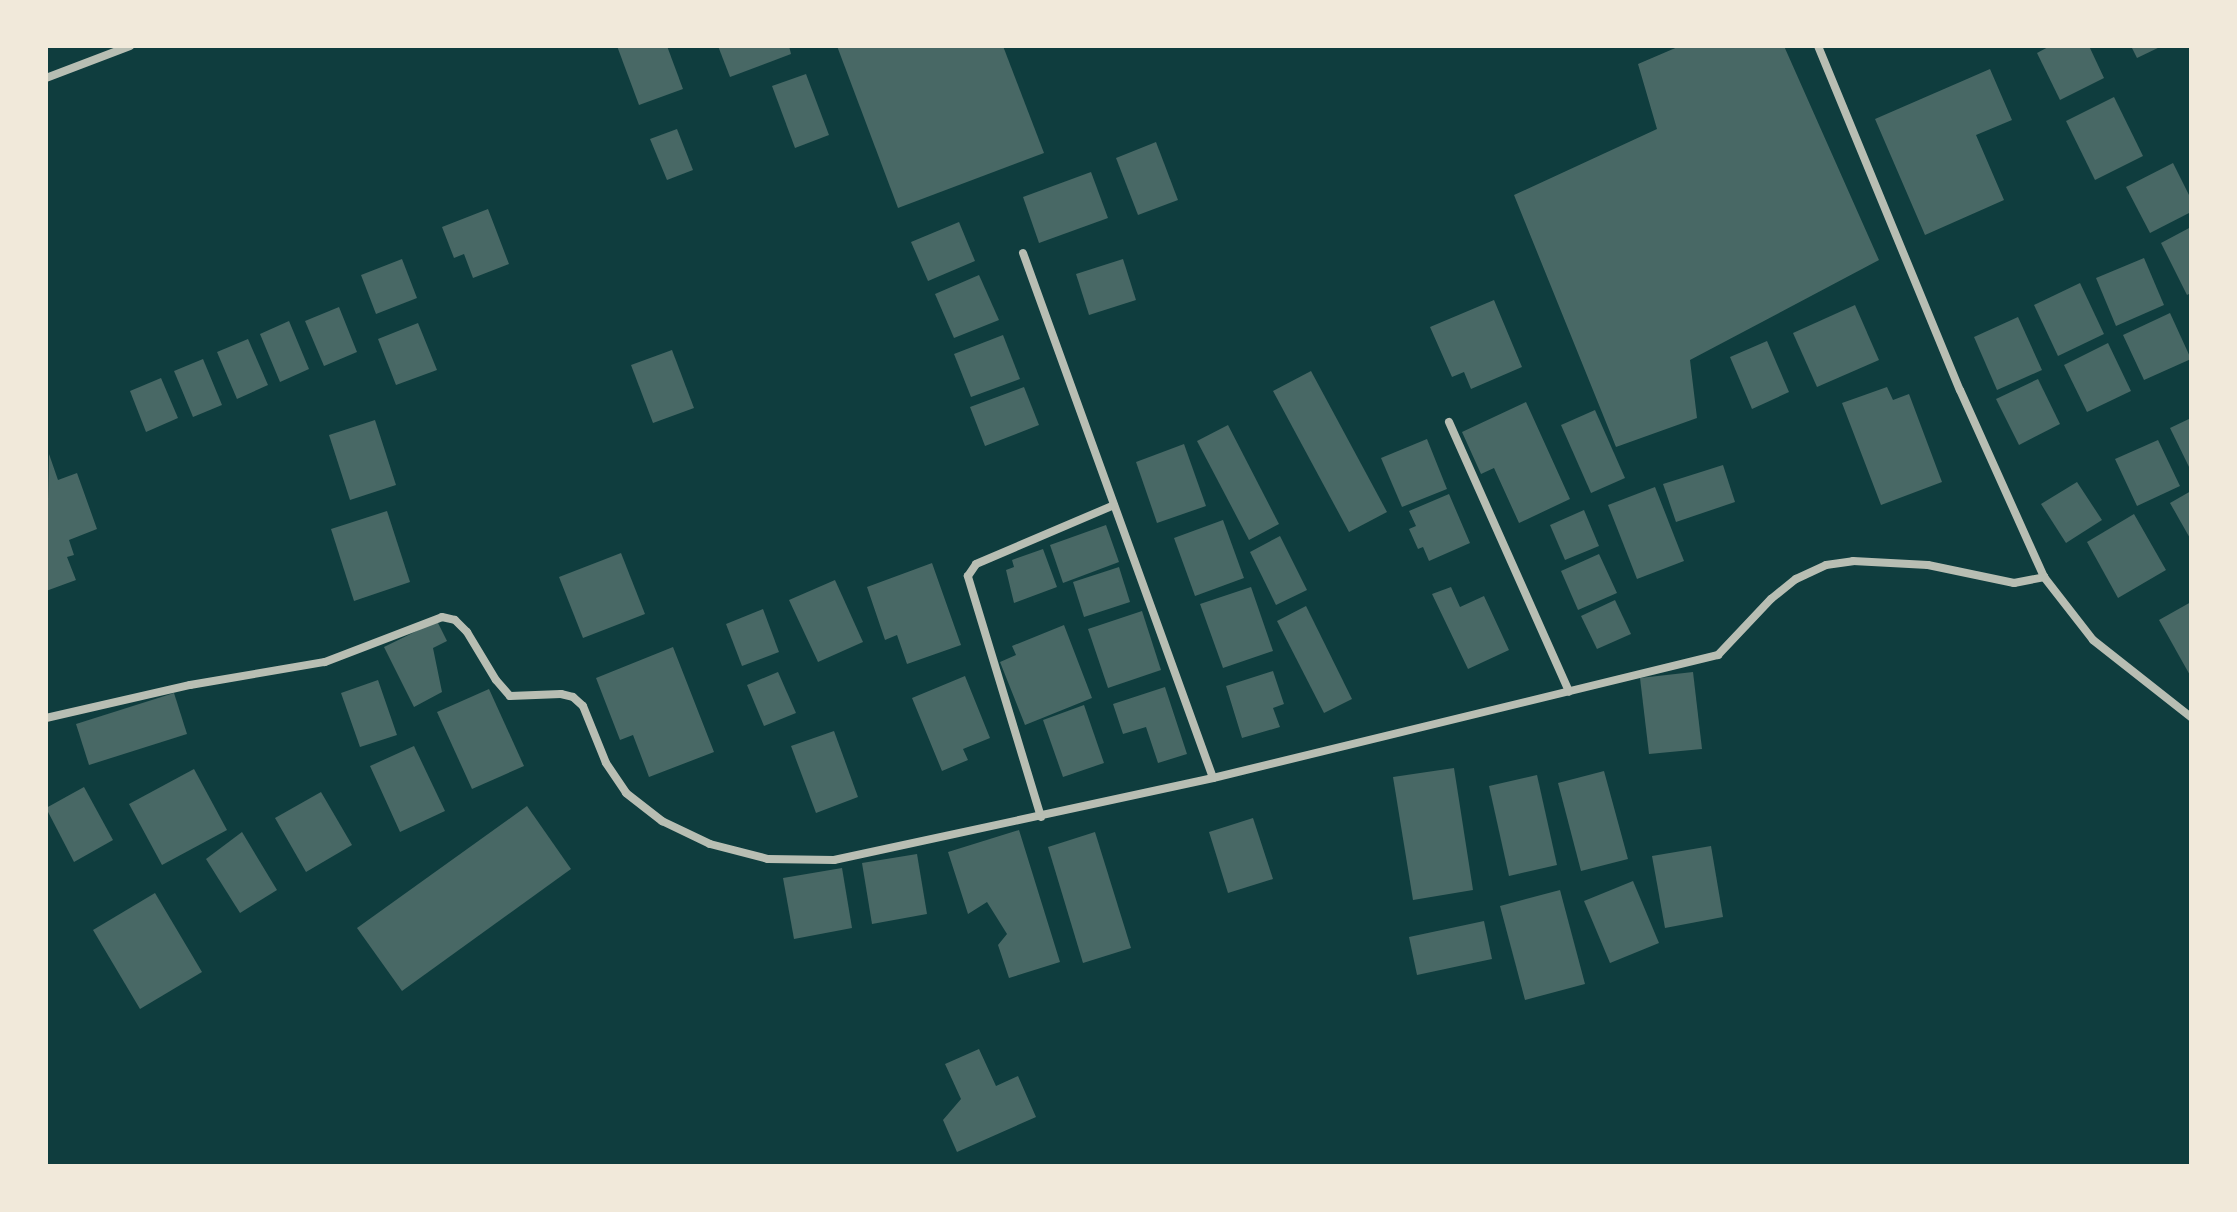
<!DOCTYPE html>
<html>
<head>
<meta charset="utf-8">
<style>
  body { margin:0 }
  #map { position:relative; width:2237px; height:1212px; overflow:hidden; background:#0f3d3e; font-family:Signika,sans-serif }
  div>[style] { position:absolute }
  .building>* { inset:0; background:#486865 }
  .minor>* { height:8px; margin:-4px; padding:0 4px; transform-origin:4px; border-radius:4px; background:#b8beb3 }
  span { translate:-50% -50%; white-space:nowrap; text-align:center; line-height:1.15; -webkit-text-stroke:8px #f1e9da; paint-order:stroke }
  .frame { position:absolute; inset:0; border:48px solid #f1e9da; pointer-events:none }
</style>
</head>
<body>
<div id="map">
  <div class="building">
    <div style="clip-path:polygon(617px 46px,667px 46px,683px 89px,639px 105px)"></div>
    <div style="clip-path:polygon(718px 46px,789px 46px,791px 54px,730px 77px)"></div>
    <div style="clip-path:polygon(837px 46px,1003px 46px,1044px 153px,898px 208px)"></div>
    <div style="clip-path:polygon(1680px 46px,1784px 46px,1879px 260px,1690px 360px,1697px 418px,1616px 447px,1514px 195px,1657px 129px,1638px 64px)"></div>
    <div style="clip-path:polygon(2050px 46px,2089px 46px,2104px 78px,2060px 100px,2037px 53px)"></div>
    <div style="clip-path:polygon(2131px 46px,2162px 46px,2137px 58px)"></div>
    <div style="clip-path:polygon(1990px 69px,2012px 120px,1976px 135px,2004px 200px,1925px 235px,1875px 119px)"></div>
    <div style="clip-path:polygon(806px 74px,829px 135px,795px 148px,772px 86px)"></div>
    <div style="clip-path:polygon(2114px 97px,2143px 156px,2095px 180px,2066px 121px)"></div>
    <div style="clip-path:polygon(677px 129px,693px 170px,667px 180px,650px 139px)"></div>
    <div style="clip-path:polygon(1156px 142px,1178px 200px,1138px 215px,1116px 158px)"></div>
    <div style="clip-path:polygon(2173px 163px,2191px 199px,2191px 212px,2150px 233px,2126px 187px)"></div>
    <div style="clip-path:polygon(1091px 172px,1108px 218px,1039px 243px,1023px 197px)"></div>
    <div style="clip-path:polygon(488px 209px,509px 264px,473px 278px,464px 254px,454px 258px,442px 227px)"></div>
    <div style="clip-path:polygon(959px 222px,975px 261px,928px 281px,911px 242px)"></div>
    <div style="clip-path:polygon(2191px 227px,2191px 293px,2187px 295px,2161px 243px)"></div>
    <div style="clip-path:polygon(2144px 258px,2164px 305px,2116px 326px,2096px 278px)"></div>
    <div style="clip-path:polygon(402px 259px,417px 298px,376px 314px,361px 275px)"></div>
    <div style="clip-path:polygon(1123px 259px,1136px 300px,1089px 315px,1076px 274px)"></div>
    <div style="clip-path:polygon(979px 275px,999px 320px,954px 338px,935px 294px)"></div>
    <div style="clip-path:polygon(2080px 283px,2104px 334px,2058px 356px,2034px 305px)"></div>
    <div style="clip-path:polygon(1494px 300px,1522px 367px,1471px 389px,1464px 372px,1452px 377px,1430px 327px)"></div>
    <div style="clip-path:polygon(1855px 305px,1879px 360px,1817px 387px,1793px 333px)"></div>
    <div style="clip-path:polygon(339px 307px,357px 352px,324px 366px,305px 321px)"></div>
    <div style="clip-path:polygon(2170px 313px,2191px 359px,2144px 380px,2123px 335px)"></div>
    <div style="clip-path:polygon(2018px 317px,2042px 370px,1997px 390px,1974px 337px)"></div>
    <div style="clip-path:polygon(289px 321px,309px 369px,280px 382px,260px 334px)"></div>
    <div style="clip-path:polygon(418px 323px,437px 370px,396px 385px,378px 339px)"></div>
    <div style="clip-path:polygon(1003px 335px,1020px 379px,971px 397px,954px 354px)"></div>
    <div style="clip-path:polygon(248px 339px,268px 385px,237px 399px,217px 352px)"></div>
    <div style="clip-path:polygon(1767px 341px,1789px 392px,1752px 409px,1730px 357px)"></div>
    <div style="clip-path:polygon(2108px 343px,2131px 391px,2087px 412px,2064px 365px)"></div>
    <div style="clip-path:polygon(672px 350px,694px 408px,653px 423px,631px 365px)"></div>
    <div style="clip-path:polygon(203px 359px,222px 405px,193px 417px,174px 371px)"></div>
    <div style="clip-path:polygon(1311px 371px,1387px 512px,1349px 532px,1273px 391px)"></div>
    <div style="clip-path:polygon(161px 378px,178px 418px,146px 432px,130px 391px)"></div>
    <div style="clip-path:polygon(2038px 379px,2060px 424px,2019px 445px,1996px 399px)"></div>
    <div style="clip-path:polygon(1024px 387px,1039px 425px,985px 446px,970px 407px)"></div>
    <div style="clip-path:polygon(1887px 387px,1893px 400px,1909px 394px,1942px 482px,1881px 505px,1842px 403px)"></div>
    <div style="clip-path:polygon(1526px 402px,1570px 499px,1519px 523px,1494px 468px,1481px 474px,1462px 432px)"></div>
    <div style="clip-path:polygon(1595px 410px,1625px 478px,1591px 493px,1561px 425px)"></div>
    <div style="clip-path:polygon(2191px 418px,2191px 471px,2170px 428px)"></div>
    <div style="clip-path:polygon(375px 420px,396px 485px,350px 500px,329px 435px)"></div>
    <div style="clip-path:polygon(1228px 425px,1279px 524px,1249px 540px,1197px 441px)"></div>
    <div style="clip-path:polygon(1427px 439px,1447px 489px,1402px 507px,1381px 458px)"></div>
    <div style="clip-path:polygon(2158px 440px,2180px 486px,2137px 506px,2115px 459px)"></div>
    <div style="clip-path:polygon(1184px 444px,1206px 506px,1157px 523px,1136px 462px)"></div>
    <div style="clip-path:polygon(49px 454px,58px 480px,77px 473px,97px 529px,69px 540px,74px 555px,67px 557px,76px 580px,46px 591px)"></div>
    <div style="clip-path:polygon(1723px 465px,1735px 502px,1676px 522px,1663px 484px)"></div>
    <div style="clip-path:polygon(2077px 482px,2102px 520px,2066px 543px,2041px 504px)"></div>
    <div style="clip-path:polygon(1655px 487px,1684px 561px,1637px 579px,1608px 505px)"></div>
    <div style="clip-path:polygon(2191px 491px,2191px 540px,2170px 503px)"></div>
    <div style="clip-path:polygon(1449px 494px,1470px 543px,1429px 561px,1423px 547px,1418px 549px,1409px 529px,1416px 526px,1409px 511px)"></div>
    <div style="clip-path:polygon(1584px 510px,1599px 546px,1565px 560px,1550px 525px)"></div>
    <div style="clip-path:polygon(387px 511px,410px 582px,354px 601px,331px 529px)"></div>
    <div style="clip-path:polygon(2134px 514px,2166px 570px,2118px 598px,2087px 542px)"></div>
    <div style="clip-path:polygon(1223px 520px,1244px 578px,1195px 596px,1174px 538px)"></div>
    <div style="clip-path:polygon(1106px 525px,1119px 562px,1063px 583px,1050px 545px)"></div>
    <div style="clip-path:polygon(1280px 536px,1307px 590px,1276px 605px,1250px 552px)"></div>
    <div style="clip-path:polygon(1043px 549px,1057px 587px,1014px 603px,1006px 570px,1014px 567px,1012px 560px)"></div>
    <div style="clip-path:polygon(621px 553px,645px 614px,583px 638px,559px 577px)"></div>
    <div style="clip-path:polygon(1599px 554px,1617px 593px,1578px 610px,1561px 571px)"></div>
    <div style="clip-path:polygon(932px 563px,961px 645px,907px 664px,897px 635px,885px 640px,867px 587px)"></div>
    <div style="clip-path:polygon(1119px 567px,1130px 602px,1084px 617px,1073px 582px)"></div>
    <div style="clip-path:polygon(835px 580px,863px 642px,818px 662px,789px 600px)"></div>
    <div style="clip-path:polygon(1251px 587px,1273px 651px,1223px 668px,1200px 604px)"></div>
    <div style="clip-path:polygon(1451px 587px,1460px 607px,1484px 596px,1509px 650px,1468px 669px,1432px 594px)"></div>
    <div style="clip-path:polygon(1615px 600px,1631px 634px,1597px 649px,1581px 616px)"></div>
    <div style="clip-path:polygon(2191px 602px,2191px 677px,2159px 620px)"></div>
    <div style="clip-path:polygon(1306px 606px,1352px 699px,1324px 713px,1277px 621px)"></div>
    <div style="clip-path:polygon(763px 609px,779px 652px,742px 666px,726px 624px)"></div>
    <div style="clip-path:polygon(1142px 611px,1161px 670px,1108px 688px,1088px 629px)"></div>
    <div style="clip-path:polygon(437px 621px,447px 641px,433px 648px,442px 692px,414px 707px,384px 647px)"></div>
    <div style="clip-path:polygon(1064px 625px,1092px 698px,1025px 725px,1000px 662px,1016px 655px,1012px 646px)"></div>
    <div style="clip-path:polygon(673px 647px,714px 752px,649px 777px,633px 735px,620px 740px,596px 678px)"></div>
    <div style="clip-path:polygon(1273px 671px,1284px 704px,1273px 708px,1280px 727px,1242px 738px,1226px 686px)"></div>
    <div style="clip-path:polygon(778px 672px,796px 713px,764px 726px,747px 685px)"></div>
    <div style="clip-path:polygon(1693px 672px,1702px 749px,1649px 754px,1640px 678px)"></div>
    <div style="clip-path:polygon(965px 676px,990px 738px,963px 749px,968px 760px,942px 771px,912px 698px)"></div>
    <div style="clip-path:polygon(378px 680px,397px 735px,360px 747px,341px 693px)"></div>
    <div style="clip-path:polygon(1165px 687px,1187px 754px,1158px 763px,1146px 727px,1123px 734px,1113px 704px)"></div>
    <div style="clip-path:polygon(489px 689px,524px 766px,472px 789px,437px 712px)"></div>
    <div style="clip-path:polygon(174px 693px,187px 734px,89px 765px,76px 724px)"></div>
    <div style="clip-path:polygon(1084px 705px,1104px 763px,1063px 777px,1043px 720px)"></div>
    <div style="clip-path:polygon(834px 731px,858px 797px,816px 813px,791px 746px)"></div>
    <div style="clip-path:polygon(414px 746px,445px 811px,400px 832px,370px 766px)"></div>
    <div style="clip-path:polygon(1454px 768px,1473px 890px,1413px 900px,1393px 777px)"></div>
    <div style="clip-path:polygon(194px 769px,227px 830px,162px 865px,129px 804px)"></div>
    <div style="clip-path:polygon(1604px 771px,1628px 859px,1581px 871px,1558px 783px)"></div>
    <div style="clip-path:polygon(1537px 775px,1557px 865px,1509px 876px,1489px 786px)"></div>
    <div style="clip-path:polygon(84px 787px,113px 840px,74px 862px,46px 808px)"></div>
    <div style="clip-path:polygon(321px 792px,352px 845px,306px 872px,275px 818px)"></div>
    <div style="clip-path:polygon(527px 806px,571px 869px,402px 991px,357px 928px)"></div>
    <div style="clip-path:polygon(1253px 818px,1273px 879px,1228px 893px,1209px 832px)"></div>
    <div style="clip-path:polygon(1019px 830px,1060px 962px,1009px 978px,998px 945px,1007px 934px,987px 902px,968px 914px,948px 852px)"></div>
    <div style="clip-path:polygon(242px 832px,277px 890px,240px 913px,206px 859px)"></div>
    <div style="clip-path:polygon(1095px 832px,1131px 948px,1083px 963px,1048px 847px)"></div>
    <div style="clip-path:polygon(1711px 846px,1723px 917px,1665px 928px,1652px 856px)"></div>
    <div style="clip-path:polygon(917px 854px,927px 914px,872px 924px,862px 863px)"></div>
    <div style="clip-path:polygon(842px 868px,852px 928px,794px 939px,783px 878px)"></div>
    <div style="clip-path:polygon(1633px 881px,1659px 943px,1610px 963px,1584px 901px)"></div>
    <div style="clip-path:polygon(1560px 890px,1585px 984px,1525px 1000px,1500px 906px)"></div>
    <div style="clip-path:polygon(155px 893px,202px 972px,140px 1009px,93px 930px)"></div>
    <div style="clip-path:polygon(1484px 921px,1492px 959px,1417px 975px,1409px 937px)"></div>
    <div style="clip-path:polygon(979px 1049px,996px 1086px,1018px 1076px,1036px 1117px,957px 1152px,943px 1120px,961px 1099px,945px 1064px)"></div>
  </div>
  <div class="minor">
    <div style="left:1818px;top:46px;width:372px;rotate:67.6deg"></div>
    <div style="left:1960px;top:390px;width:205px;rotate:65.8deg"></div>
    <div style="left:2044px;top:577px;width:80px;rotate:52.1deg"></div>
    <div style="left:2093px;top:640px;width:125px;rotate:38.2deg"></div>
    <div style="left:46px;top:78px;width:90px;rotate:-20.9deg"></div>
    <div style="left:1023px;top:253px;width:558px;rotate:70.1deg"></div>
    <div style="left:1449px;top:422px;width:295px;rotate:66deg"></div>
    <div style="left:46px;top:718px;width:148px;rotate:-12.9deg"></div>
    <div style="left:190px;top:685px;width:137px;rotate:-9.7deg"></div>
    <div style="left:325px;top:662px;width:125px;rotate:-21deg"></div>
    <div style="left:442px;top:617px;width:13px;rotate:13deg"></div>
    <div style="left:455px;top:620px;width:17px;rotate:45deg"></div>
    <div style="left:467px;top:632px;width:56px;rotate:58.9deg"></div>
    <div style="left:496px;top:680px;width:21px;rotate:49deg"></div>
    <div style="left:510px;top:696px;width:51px;rotate:-2.2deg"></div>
    <div style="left:561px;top:694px;width:12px;rotate:14deg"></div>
    <div style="left:573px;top:697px;width:13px;rotate:42deg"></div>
    <div style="left:583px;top:706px;width:61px;rotate:68deg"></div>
    <div style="left:606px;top:763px;width:36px;rotate:56deg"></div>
    <div style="left:626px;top:793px;width:46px;rotate:37.9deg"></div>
    <div style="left:662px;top:821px;width:53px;rotate:25.6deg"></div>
    <div style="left:710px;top:844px;width:60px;rotate:14.5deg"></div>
    <div style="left:768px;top:859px;width:66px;rotate:0.9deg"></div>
    <div style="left:834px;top:860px;width:388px;rotate:-12.2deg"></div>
    <div style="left:1213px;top:778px;width:520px;rotate:-13.69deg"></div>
    <div style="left:1718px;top:655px;width:77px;rotate:-46.6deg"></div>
    <div style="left:1771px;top:599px;width:32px;rotate:-39deg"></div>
    <div style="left:1796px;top:579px;width:33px;rotate:-25deg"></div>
    <div style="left:1826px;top:565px;width:27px;rotate:-8deg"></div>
    <div style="left:1853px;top:561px;width:75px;rotate:3.1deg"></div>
    <div style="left:1928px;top:565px;width:88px;rotate:11.8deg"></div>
    <div style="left:2014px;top:583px;width:31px;rotate:-11deg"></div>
    <div style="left:1041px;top:817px;width:252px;rotate:-106.9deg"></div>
    <div style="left:968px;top:576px;width:14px;rotate:-56deg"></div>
    <div style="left:976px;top:564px;width:150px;rotate:-23.1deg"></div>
  </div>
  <div class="frame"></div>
</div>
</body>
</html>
